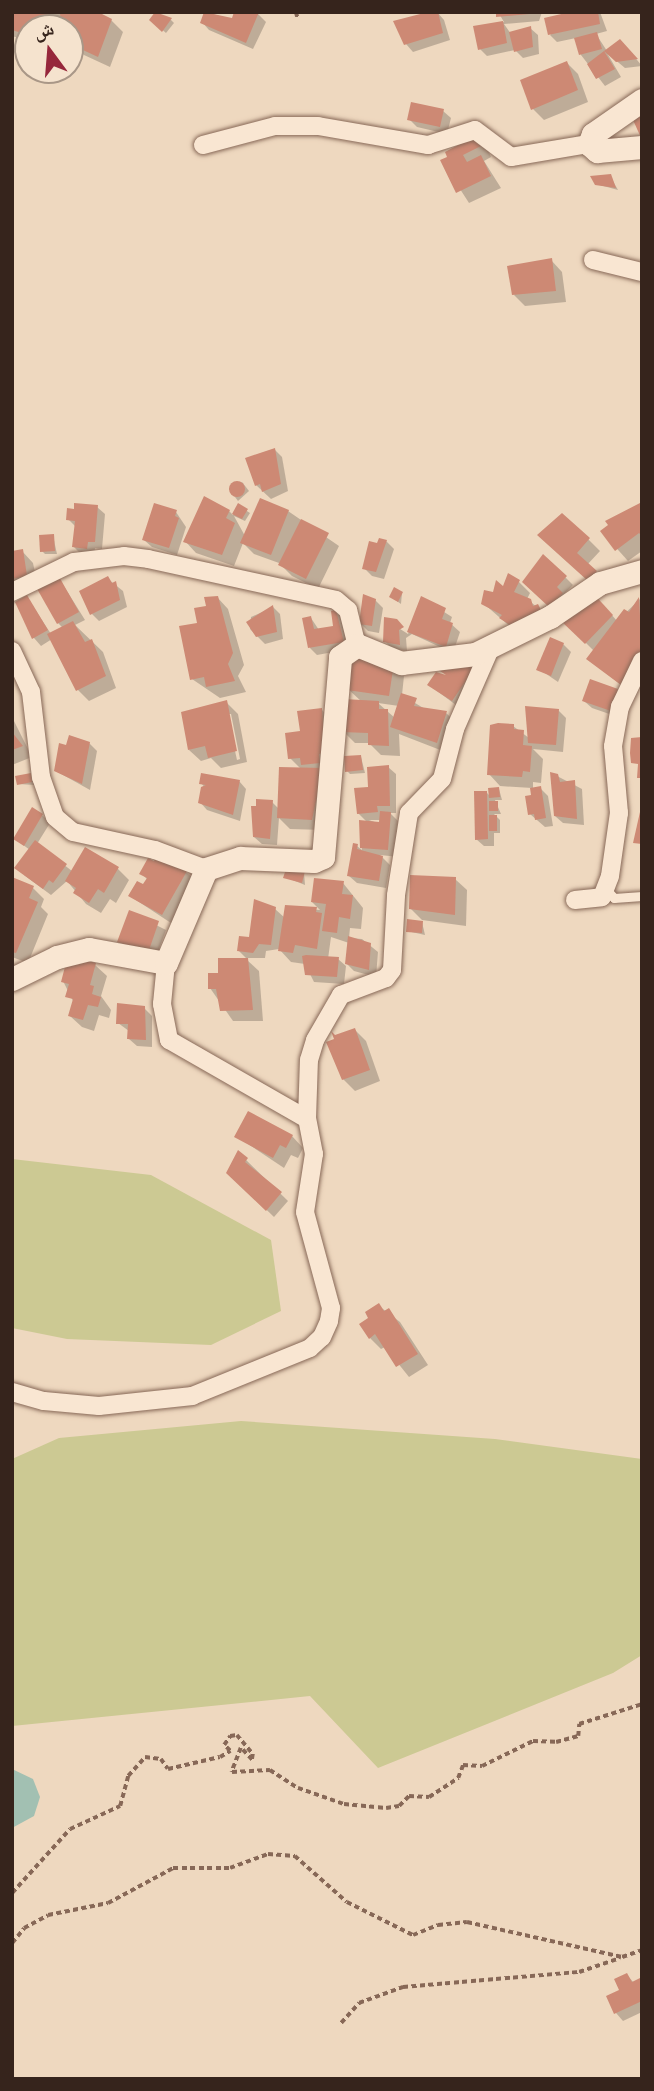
<!DOCTYPE html>
<html>
<head>
<meta charset="utf-8">
<style>
  body { margin:0 }
  #map { position:relative; width:654px; height:2091px; overflow:hidden; background:#eed8bf; font-family:"Libre Baskerville","Noto Naskh Arabic",serif }
  div>[style] { position:absolute }
  .green>* { inset:0; background:#ccc993 }
  .water>* { inset:0; background:#a2c0b2 }
  .shadow>* { inset:0; background:#0003 }
  .building>* { inset:0; background:#cd8974 }
  .round { border-radius:50% }
  .path>* { height:3.5px; margin-top:-1.75px; transform-origin:0; background:repeating-linear-gradient(90deg,#876857 0 5px,transparent 0 8.5px) }
  .roads { filter:drop-shadow(0 0 2px #876857) drop-shadow(0 0 2px #876857) }
  .service>* { height:9px; margin:-4.5px; padding:0 4.5px; transform-origin:4.5px; border-radius:4.5px; background:#f9e6d2 }
  .minor>* { height:18px; margin:-9px; padding:0 9px; transform-origin:9px; border-radius:9px; background:#f9e6d2 }
  .tertiary>* { height:23px; margin:-11.5px; padding:0 11.5px; transform-origin:11.5px; border-radius:11.5px; background:#f9e6d2 }
  span { translate:-50% -50%; white-space:nowrap; text-align:center; line-height:1.15; -webkit-text-stroke:7px #f5e3ce; paint-order:stroke }
  .frame { position:absolute; inset:0; border:14px solid #36241c; pointer-events:none }
  .north { position:absolute; left:14px; top:14px; width:70px; height:70px; box-sizing:border-box; background:#f5e3ce; border:2px solid #a99787; border-radius:50%; rotate:344deg; font-size:19px; font-weight:700; line-height:28px; text-align:center; color:#36241c }
  .north::after { content:''; display:block; margin:auto; width:24px; height:32px; background:#96273b; clip-path:polygon(50% 0,100% 100%,50% 72%,0 100%) }
</style>
</head>
<body>
<div id="map">
  <div class="green">
    <div style="clip-path:polygon(12px 1159px,151px 1175px,271px 1240px,281px 1311px,211px 1345px,67px 1339px,12px 1328px)"></div>
    <div style="clip-path:polygon(241px 1421px,495px 1439px,642px 1459px,642px 1655px,613px 1673px,378px 1768px,310px 1696px,12px 1726px,12px 1459px,59px 1438px)"></div>
  </div>
  <div class="water">
    <div style="clip-path:polygon(12px 1769px,33px 1779px,40px 1797px,34px 1816px,12px 1828px)"></div>
  </div>
  <div class="shadow">
    <div style="clip-path:polygon(12px 12px,58px 12px,111px 20px,123px 32px,110px 67px,84px 55px,73px 43px,70px 28px,61px 18px,58px 28px,28px 28px,28px 41px,12px 36px)"></div>
    <div style="clip-path:polygon(206px 12px,233px 20px,258px 14px,266px 22px,253px 49px,209px 30px,202px 22px)"></div>
    <div style="clip-path:polygon(437px 12px,444px 20px,450px 40px,413px 52px,406px 44px)"></div>
    <div style="clip-path:polygon(498px 12px,542px 12px,539px 21px,504px 24px,511px 34px,530px 28px,538px 35px,539px 54px,523px 58px,515px 50px,487px 56px,480px 49px,475px 27px,504px 22px)"></div>
    <div style="clip-path:polygon(578px 12px,600px 12px,607px 31px,596px 34px,607px 51px,628px 49px,642px 66px,625px 68px,607px 53px,621px 77px,605px 86px,581px 55px,576px 38px,557px 42px,550px 35px)"></div>
    <div style="clip-path:polygon(151px 20px,171px 20px,174px 23px,166px 33px)"></div>
    <div style="clip-path:polygon(567px 63px,578px 74px,588px 102px,544px 120px,533px 109px)"></div>
    <div style="clip-path:polygon(443px 111px,451px 118px,447px 134px,417px 127px,409px 119px)"></div>
    <div style="clip-path:polygon(485px 143px,491px 157px,484px 161px,501px 188px,469px 203px,442px 161px)"></div>
    <div style="clip-path:polygon(610px 176px,618px 190px,596px 184px)"></div>
    <div style="clip-path:polygon(551px 260px,562px 272px,566px 302px,525px 306px,514px 295px)"></div>
    <div style="clip-path:polygon(275px 450px,282px 457px,288px 491px,271px 499px,256px 485px)"></div>
    <div style="clip-path:polygon(242px 482px,249px 491px,238px 501px,229px 489px)"></div>
    <div style="clip-path:polygon(639px 505px,642px 551px,628px 561px,602px 532px)"></div>
    <div style="clip-path:polygon(239px 506px,250px 513px,245px 521px,234px 516px,245px 536px,288px 511px,339px 546px,318px 589px,292px 576px,279px 563px,254px 554px,243px 543px,234px 566px,196px 553px,185px 541px,229px 511px,233px 515px)"></div>
    <div style="clip-path:polygon(97px 507px,105px 514px,102px 549px,95px 548px,94px 555px,81px 554px,74px 547px,76px 527px,68px 519px)"></div>
    <div style="clip-path:polygon(176px 512px,186px 527px,177px 555px,152px 547px,144px 540px)"></div>
    <div style="clip-path:polygon(53px 536px,57px 554px,45px 554px,42px 551px)"></div>
    <div style="clip-path:polygon(588px 539px,600px 551px,587px 565px,607px 584px,551px 547px)"></div>
    <div style="clip-path:polygon(12px 541px,14px 553px,22px 551px,33px 563px,38px 587px,12px 598px)"></div>
    <div style="clip-path:polygon(386px 541px,394px 549px,384px 579px,372px 576px,364px 568px)"></div>
    <div style="clip-path:polygon(544px 556px,573px 585px,563px 595px,558px 613px)"></div>
    <div style="clip-path:polygon(57px 575px,85px 620px,75px 625px,103px 652px,116px 688px,89px 701px,78px 690px,52px 639px,41px 646px,34px 638px,18px 602px,27px 597px,51px 634px,63px 628px,58px 623px)"></div>
    <div style="clip-path:polygon(108px 579px,123px 591px,127px 607px,99px 621px,92px 614px)"></div>
    <div style="clip-path:polygon(519px 582px,530px 593px,527px 599px,549px 617px,513px 629px,483px 603px)"></div>
    <div style="clip-path:polygon(402px 593px,401px 604px,391px 597px)"></div>
    <div style="clip-path:polygon(217px 597px,228px 609px,244px 665px,238px 676px,246px 692px,220px 698px,192px 679px,199px 624px)"></div>
    <div style="clip-path:polygon(422px 598px,452px 617px,450px 623px,460px 632px,453px 653px,412px 634px,406px 638px,407px 651px,392px 649px,385px 641px,386px 620px,408px 634px)"></div>
    <div style="clip-path:polygon(640px 599px,642px 685px,634px 695px,588px 659px,594px 651px,563px 620px,604px 606px,617px 621px)"></div>
    <div style="clip-path:polygon(375px 600px,383px 608px,379px 633px,368px 631px,361px 624px)"></div>
    <div style="clip-path:polygon(273px 607px,280px 614px,283px 639px,265px 644px,250px 629px,251px 617px)"></div>
    <div style="clip-path:polygon(336px 612px,343px 620px,350px 649px,317px 655px,310px 648px,311px 618px,319px 630px,335px 627px)"></div>
    <div style="clip-path:polygon(563px 644px,571px 652px,558px 682px,539px 669px)"></div>
    <div style="clip-path:polygon(evenodd,393px 665px,404px 676px,402px 695px,425px 709px,446px 713px,458px 724px,448px 753px,399px 734px,400px 756px,381px 755px,369px 743px,355px 743px,343px 731px,362px 702px,348px 689px,393px 665px,378px 703px,399px 706px,395px 718px,387px 711px,378px 703px)"></div>
    <div style="clip-path:polygon(473px 670px,460px 708px,429px 685px,444px 680px)"></div>
    <div style="clip-path:polygon(617px 690px,625px 698px,618px 717px,592px 708px,584px 701px)"></div>
    <div style="clip-path:polygon(evenodd,226px 702px,238px 714px,247px 762px,221px 768px,211px 758px,201px 761px,189px 750px,226px 702px,227px 714px,231px 714px,240px 759px,237px 760px,227px 714px)"></div>
    <div style="clip-path:polygon(322px 710px,333px 721px,323px 830px,290px 829px,279px 818px,277px 845px,262px 844px,254px 837px,272px 802px,279px 809px,301px 769px,290px 758px,301px 733px)"></div>
    <div style="clip-path:polygon(558px 710px,566px 718px,563px 752px,533px 749px,543px 759px,541px 783px,533px 782px,533px 789px,540px 788px,548px 796px,553px 826px,545px 827px,530px 814px,532px 788px,500px 786px,489px 774px,513px 726px,529px 738px)"></div>
    <div style="clip-path:polygon(12px 717px,32px 757px,12px 765px)"></div>
    <div style="clip-path:polygon(89px 743px,97px 751px,90px 790px,56px 771px,67px 747px)"></div>
    <div style="clip-path:polygon(361px 757px,365px 773px,350px 774px,347px 771px)"></div>
    <div style="clip-path:polygon(evenodd,388px 767px,396px 774px,396px 813px,390px 813px,398px 821px,395px 853px,399px 857px,380px 855px,390px 865px,386px 888px,357px 883px,349px 876px,357px 846px,362px 850px,360px 822px,367px 822px,358px 813px,388px 767px,369px 820px,381px 820px,380px 824px,369px 820px)"></div>
    <div style="clip-path:polygon(30px 775px,35px 785px,18px 784px)"></div>
    <div style="clip-path:polygon(557px 776px,582px 789px,584px 825px,563px 823px,555px 816px)"></div>
    <div style="clip-path:polygon(239px 781px,246px 789px,240px 821px,207px 810px,200px 802px,207px 790px,201px 783px)"></div>
    <div style="clip-path:polygon(499px 789px,502px 800px,495px 800px,501px 814px,494px 814px,500px 820px,500px 833px,494px 833px,494px 846px,484px 846px,476px 839px,486px 792px,490px 796px)"></div>
    <div style="clip-path:polygon(42px 815px,50px 823px,37px 844px,72px 871px,118px 869px,129px 880px,116px 903px,110px 899px,101px 913px,86px 904px,67px 881px,51px 895px,24px 875px,30px 850px,15px 839px)"></div>
    <div style="clip-path:polygon(186px 872px,198px 883px,174px 925px,130px 896px,148px 880px,141px 873px)"></div>
    <div style="clip-path:polygon(304px 873px,305px 885px,285px 877px)"></div>
    <div style="clip-path:polygon(12px 879px,33px 888px,44px 899px,41px 907px,48px 914px,28px 963px,12px 957px)"></div>
    <div style="clip-path:polygon(455px 879px,467px 890px,466px 926px,422px 920px,411px 909px)"></div>
    <div style="clip-path:polygon(343px 883px,363px 908px,361px 929px,350px 928px,349px 938px,362px 939px,378px 952px,376px 977px,354px 971px,347px 964px,349px 943px,331px 937px,328px 959px,338px 959px,346px 966px,344px 984px,314px 982px,305px 964px,291px 962px,279px 949px,266px 951px,265px 958px,246px 958px,239px 951px,275px 909px,285px 918px,286px 907px,320px 910px,312px 902px)"></div>
    <div style="clip-path:polygon(130px 912px,166px 930px,155px 960px)"></div>
    <div style="clip-path:polygon(422px 922px,425px 935px,407px 931px)"></div>
    <div style="clip-path:polygon(247px 960px,259px 971px,263px 1021px,233px 1021px,210px 988px,220px 975px)"></div>
    <div style="clip-path:polygon(95px 965px,107px 976px,101px 996px,111px 1010px,109px 1018px,99px 1015px,94px 1031px,82px 1027px,70px 1016px,74px 1003px,63px 981px)"></div>
    <div style="clip-path:polygon(144px 1008px,152px 1016px,152px 1047px,137px 1046px,129px 1039px,129px 1031px,118px 1023px)"></div>
    <div style="clip-path:polygon(355px 1030px,366px 1041px,380px 1081px,355px 1091px,343px 1079px)"></div>
    <div style="clip-path:polygon(236px 1136px,292px 1136px,303px 1148px,298px 1158px,291px 1155px,284px 1168px)"></div>
    <div style="clip-path:polygon(238px 1152px,288px 1201px,274px 1217px,228px 1173px)"></div>
    <div style="clip-path:polygon(379px 1306px,400px 1322px,428px 1365px,409px 1377px,385px 1347px,381px 1349px,370px 1338px,371px 1319px)"></div>
    <div style="clip-path:polygon(627px 1975px,634px 1983px,642px 1982px,642px 2012px,623px 2021px,616px 2013px)"></div>
  </div>
  <div class="building">
    <div style="clip-path:polygon(12px 12px,48px 12px,43px 28px,28px 28px,28px 35px,12px 30px)"></div>
    <div style="clip-path:polygon(60px 12px,98px 12px,112px 19px,98px 57px,70px 44px,76px 33px,61px 28px)"></div>
    <div style="clip-path:polygon(155px 12px,172px 18px,162px 32px,149px 20px)"></div>
    <div style="clip-path:polygon(204px 12px,232px 18px,234px 12px,259px 12px,246px 43px,200px 23px)"></div>
    <div style="clip-path:polygon(428px 12px,438px 12px,443px 33px,404px 45px,393px 21px)"></div>
    <div style="clip-path:polygon(496px 12px,529px 12px,529px 14px,496px 17px)"></div>
    <div style="clip-path:polygon(570px 12px,598px 12px,600px 24px,548px 35px,544px 18px)"></div>
    <div style="clip-path:polygon(503px 21px,507px 43px,478px 50px,473px 26px)"></div>
    <div style="clip-path:polygon(531px 26px,533px 47px,514px 52px,509px 32px)"></div>
    <div style="clip-path:polygon(597px 32px,602px 49px,579px 55px,574px 38px)"></div>
    <div style="clip-path:polygon(620px 39px,638px 59px,616px 62px,604px 51px,615px 69px,596px 79px,587px 64px,604px 51px)"></div>
    <div style="clip-path:polygon(567px 61px,578px 90px,531px 110px,520px 80px)"></div>
    <div style="clip-path:polygon(411px 102px,444px 109px,440px 127px,407px 120px)"></div>
    <div style="clip-path:polygon(642px 105px,642px 140px,629px 111px)"></div>
    <div style="clip-path:polygon(473px 130px,481px 146px,463px 155px,467px 162px,481px 155px,491px 176px,456px 193px,440px 160px,447px 157px,445px 152px,460px 144px,457px 138px)"></div>
    <div style="clip-path:polygon(611px 174px,616px 188px,595px 185px,590px 176px)"></div>
    <div style="clip-path:polygon(552px 258px,556px 291px,512px 295px,507px 266px)"></div>
    <div style="clip-path:polygon(275px 448px,281px 484px,262px 492px,260px 484px,255px 486px,245px 458px)"></div>
    <div class="round" style="left:229px;top:481px;width:16px;height:16px"></div>
    <div style="clip-path:polygon(204px 496px,230px 510px,226px 518px,235px 523px,222px 555px,183px 542px)"></div>
    <div style="clip-path:polygon(260px 498px,289px 510px,271px 555px,240px 543px)"></div>
    <div style="clip-path:polygon(74px 503px,98px 505px,95px 542px,88px 542px,87px 549px,72px 547px,75px 521px,66px 520px,67px 508px,74px 509px)"></div>
    <div style="clip-path:polygon(154px 503px,177px 510px,175px 516px,179px 518px,169px 548px,142px 540px)"></div>
    <div style="clip-path:polygon(238px 503px,248px 509px,242px 519px,232px 514px)"></div>
    <div style="clip-path:polygon(640px 503px,642px 536px,639px 533px,615px 551px,600px 531px,608px 525px,605px 521px)"></div>
    <div style="clip-path:polygon(562px 513px,590px 538px,577px 553px,597px 571px,588px 581px,537px 535px)"></div>
    <div style="clip-path:polygon(301px 519px,329px 533px,306px 579px,278px 565px)"></div>
    <div style="clip-path:polygon(54px 534px,55px 551px,40px 552px,39px 535px)"></div>
    <div style="clip-path:polygon(379px 538px,387px 540px,376px 572px,362px 569px,369px 541px,377px 543px)"></div>
    <div style="clip-path:polygon(23px 549px,27px 576px,12px 579px,12px 551px)"></div>
    <div style="clip-path:polygon(543px 554px,567px 576px,557px 587px,563px 593px,549px 607px,522px 582px)"></div>
    <div style="clip-path:polygon(57px 573px,79px 612px,57px 624px,36px 587px)"></div>
    <div style="clip-path:polygon(508px 573px,520px 580px,514px 592px,531px 599px,533px 606px,538px 604px,543px 614px,510px 625px,499px 618px,502px 615px,481px 604px,484px 590px,493px 592px,496px 580px,503px 586px)"></div>
    <div style="clip-path:polygon(108px 576px,112px 583px,116px 581px,120px 600px,90px 615px,79px 591px)"></div>
    <div style="clip-path:polygon(394px 587px,403px 592px,398px 602px,389px 597px)"></div>
    <div style="clip-path:polygon(592px 592px,613px 615px,585px 644px,560px 620px)"></div>
    <div style="clip-path:polygon(363px 594px,376px 599px,372px 626px,359px 624px)"></div>
    <div style="clip-path:polygon(27px 595px,48px 630px,32px 639px,15px 602px)"></div>
    <div style="clip-path:polygon(218px 596px,233px 653px,228px 664px,235px 681px,206px 687px,204px 677px,190px 680px,179px 626px,197px 623px,194px 608px,206px 606px,204px 597px)"></div>
    <div style="clip-path:polygon(421px 596px,446px 608px,442px 619px,453px 623px,446px 647px,407px 632px)"></div>
    <div style="clip-path:polygon(639px 597px,642px 654px,621px 685px,586px 659px,624px 609px,629px 612px)"></div>
    <div style="clip-path:polygon(273px 605px,277px 632px,256px 637px,246px 622px)"></div>
    <div style="clip-path:polygon(336px 610px,344px 642px,308px 648px,302px 618px,311px 616px,314px 629px,333px 626px,331px 611px)"></div>
    <div style="clip-path:polygon(384px 617px,397px 619px,404px 627px,399px 630px,400px 645px,383px 642px)"></div>
    <div style="clip-path:polygon(73px 621px,85px 642px,92px 639px,106px 676px,76px 691px,47px 634px)"></div>
    <div style="clip-path:polygon(550px 637px,564px 643px,551px 676px,536px 670px)"></div>
    <div style="clip-path:polygon(351px 657px,394px 663px,389px 696px,347px 690px)"></div>
    <div style="clip-path:polygon(459px 658px,474px 669px,452px 701px,427px 685px,436px 672px,446px 675px,437px 669px)"></div>
    <div style="clip-path:polygon(590px 679px,618px 689px,611px 711px,582px 701px)"></div>
    <div style="clip-path:polygon(401px 693px,417px 698px,414px 706px,447px 711px,437px 743px,390px 727px)"></div>
    <div style="clip-path:polygon(344px 699px,379px 701px,379px 709px,388px 709px,389px 746px,368px 745px,368px 733px,342px 732px)"></div>
    <div style="clip-path:polygon(227px 700px,237px 751px,208px 758px,205px 746px,188px 750px,181px 712px)"></div>
    <div style="clip-path:polygon(525px 706px,559px 709px,556px 745px,528px 743px)"></div>
    <div style="clip-path:polygon(322px 708px,325px 753px,319px 754px,320px 763px,301px 765px,300px 758px,288px 759px,285px 733px,300px 731px,297px 711px)"></div>
    <div style="clip-path:polygon(498px 723px,514px 724px,514px 729px,524px 730px,523px 745px,532px 746px,530px 772px,523px 771px,522px 777px,487px 775px,490px 725px)"></div>
    <div style="clip-path:polygon(12px 732px,23px 746px,12px 750px)"></div>
    <div style="clip-path:polygon(69px 735px,90px 742px,82px 784px,54px 771px,59px 743px,66px 745px)"></div>
    <div style="clip-path:polygon(642px 737px,642px 778px,637px 778px,638px 764px,631px 763px,630px 753px,631px 738px)"></div>
    <div style="clip-path:polygon(361px 755px,363px 770px,345px 772px,344px 756px)"></div>
    <div style="clip-path:polygon(389px 765px,390px 806px,377px 806px,378px 812px,357px 814px,354px 788px,368px 787px,367px 767px)"></div>
    <div style="clip-path:polygon(279px 767px,323px 768px,312px 820px,277px 818px)"></div>
    <div style="clip-path:polygon(550px 772px,558px 774px,560px 782px,575px 780px,577px 819px,554px 816px)"></div>
    <div style="clip-path:polygon(31px 773px,32px 782px,17px 785px,15px 776px)"></div>
    <div style="clip-path:polygon(201px 773px,240px 780px,233px 815px,198px 803px,201px 787px,206px 785px,199px 784px)"></div>
    <div style="clip-path:polygon(541px 786px,546px 818px,535px 820px,534px 814px,528px 815px,525px 796px,531px 795px,530px 788px)"></div>
    <div style="clip-path:polygon(499px 787px,500px 797px,489px 798px,488px 788px)"></div>
    <div style="clip-path:polygon(474px 791px,487px 791px,488px 839px,475px 840px)"></div>
    <div style="clip-path:polygon(256px 799px,273px 800px,270px 839px,253px 837px,251px 806px,256px 806px)"></div>
    <div style="clip-path:polygon(489px 801px,498px 801px,498px 811px,489px 811px)"></div>
    <div style="clip-path:polygon(642px 803px,642px 844px,633px 843px)"></div>
    <div style="clip-path:polygon(32px 807px,43px 814px,24px 846px,13px 839px)"></div>
    <div style="clip-path:polygon(380px 811px,391px 812px,388px 850px,360px 848px,359px 820px,379px 822px)"></div>
    <div style="clip-path:polygon(489px 815px,497px 815px,497px 831px,489px 831px)"></div>
    <div style="clip-path:polygon(35px 840px,67px 864px,53px 883px,49px 880px,43px 889px,14px 868px)"></div>
    <div style="clip-path:polygon(353px 843px,358px 844px,357px 849px,383px 856px,379px 881px,347px 876px)"></div>
    <div style="clip-path:polygon(85px 847px,119px 867px,104px 893px,98px 889px,89px 903px,73px 893px,76px 888px,65px 881px)"></div>
    <div style="clip-path:polygon(157px 854px,187px 871px,162px 915px,128px 896px,137px 881px,143px 884px,147px 878px,139px 874px,148px 858px,154px 861px)"></div>
    <div style="clip-path:polygon(287px 866px,305px 871px,302px 883px,283px 878px)"></div>
    <div style="clip-path:polygon(410px 875px,456px 877px,455px 915px,409px 909px)"></div>
    <div style="clip-path:polygon(12px 877px,34px 886px,29px 898px,38px 902px,16px 953px,12px 952px)"></div>
    <div style="clip-path:polygon(314px 878px,344px 881px,342px 894px,353px 895px,350px 919px,339px 917px,337px 933px,322px 931px,326px 904px,311px 902px)"></div>
    <div style="clip-path:polygon(254px 899px,276px 907px,271px 945px,259px 944px,253px 953px,237px 951px,239px 936px,249px 937px)"></div>
    <div style="clip-path:polygon(285px 905px,317px 907px,316px 912px,322px 913px,317px 949px,295px 945px,293px 953px,278px 951px)"></div>
    <div style="clip-path:polygon(129px 910px,159px 921px,148px 953px,117px 942px)"></div>
    <div style="clip-path:polygon(407px 919px,423px 921px,422px 933px,406px 932px)"></div>
    <div style="clip-path:polygon(348px 936px,371px 943px,369px 970px,345px 964px)"></div>
    <div style="clip-path:polygon(306px 955px,339px 957px,337px 977px,305px 975px,302px 956px)"></div>
    <div style="clip-path:polygon(75px 957px,96px 963px,90px 985px,94px 986px,92px 994px,101px 997px,98px 1007px,88px 1005px,83px 1020px,68px 1016px,73px 999px,65px 997px,69px 984px,61px 982px,67px 959px)"></div>
    <div style="clip-path:polygon(218px 958px,248px 958px,253px 1010px,220px 1011px,216px 989px,208px 989px,208px 973px,218px 973px)"></div>
    <div style="clip-path:polygon(117px 1003px,145px 1006px,146px 1040px,127px 1039px,128px 1024px,116px 1024px)"></div>
    <div style="clip-path:polygon(355px 1028px,370px 1070px,342px 1080px,326px 1042px,334px 1039px,331px 1031px,335px 1035px)"></div>
    <div style="clip-path:polygon(248px 1111px,293px 1135px,286px 1148px,280px 1145px,273px 1158px,234px 1137px)"></div>
    <div style="clip-path:polygon(238px 1150px,248px 1158px,245px 1162px,282px 1192px,266px 1211px,226px 1173px)"></div>
    <div style="clip-path:polygon(379px 1303px,384px 1311px,389px 1308px,418px 1354px,396px 1367px,375px 1334px,369px 1339px,359px 1324px,368px 1318px,365px 1312px)"></div>
    <div style="clip-path:polygon(627px 1973px,632px 1982px,640px 1978px,642px 2001px,614px 2014px,606px 1996px,619px 1990px,614px 1979px)"></div>
  </div>
  <div class="path">
    <div style="left:296px;top:12px;width:7px;rotate:74deg"></div>
    <div style="left:12px;top:1893px;width:86px;rotate:-47.8deg"></div>
    <div style="left:70px;top:1829px;width:55px;rotate:-24.7deg"></div>
    <div style="left:120px;top:1806px;width:31px;rotate:-75deg"></div>
    <div style="left:128px;top:1776px;width:25px;rotate:-48deg"></div>
    <div style="left:145px;top:1757px;width:16px;rotate:7deg"></div>
    <div style="left:161px;top:1759px;width:12px;rotate:55deg"></div>
    <div style="left:168px;top:1769px;width:53px;rotate:-13deg"></div>
    <div style="left:220px;top:1757px;width:12px;rotate:-31deg"></div>
    <div style="left:230px;top:1751px;width:8px;rotate:-135deg"></div>
    <div style="left:224px;top:1745px;width:11px;rotate:-56deg"></div>
    <div style="left:230px;top:1736px;width:7px;rotate:-8deg"></div>
    <div style="left:237px;top:1735px;width:25px;rotate:50deg"></div>
    <div style="left:253px;top:1754px;width:6px;rotate:99deg"></div>
    <div style="left:252px;top:1760px;width:16px;rotate:-133deg"></div>
    <div style="left:241px;top:1748px;width:26px;rotate:111deg"></div>
    <div style="left:232px;top:1772px;width:38px;rotate:-3deg"></div>
    <div style="left:270px;top:1770px;width:33px;rotate:33deg"></div>
    <div style="left:298px;top:1788px;width:49px;rotate:19.2deg"></div>
    <div style="left:344px;top:1804px;width:42px;rotate:5.4deg"></div>
    <div style="left:386px;top:1808px;width:13px;rotate:-9deg"></div>
    <div style="left:399px;top:1806px;width:14px;rotate:-45deg"></div>
    <div style="left:409px;top:1796px;width:20px;rotate:3deg"></div>
    <div style="left:429px;top:1797px;width:35px;rotate:-33deg"></div>
    <div style="left:458px;top:1778px;width:14px;rotate:-69deg"></div>
    <div style="left:463px;top:1765px;width:19px;rotate:3deg"></div>
    <div style="left:482px;top:1766px;width:57px;rotate:-26.1deg"></div>
    <div style="left:533px;top:1741px;width:23px;rotate:2deg"></div>
    <div style="left:556px;top:1742px;width:23px;rotate:-15deg"></div>
    <div style="left:578px;top:1736px;width:12px;rotate:-85deg"></div>
    <div style="left:579px;top:1724px;width:66px;rotate:-17.6deg"></div>
    <div style="left:12px;top:1943px;width:19px;rotate:-51deg"></div>
    <div style="left:24px;top:1928px;width:27px;rotate:-28deg"></div>
    <div style="left:48px;top:1915px;width:61px;rotate:-11.3deg"></div>
    <div style="left:108px;top:1903px;width:74px;rotate:-28.3deg"></div>
    <div style="left:173px;top:1868px;width:57px"></div>
    <div style="left:230px;top:1868px;width:40px;rotate:-20.2deg"></div>
    <div style="left:268px;top:1854px;width:27px;rotate:4deg"></div>
    <div style="left:295px;top:1856px;width:69px;rotate:41.5deg"></div>
    <div style="left:347px;top:1902px;width:74px;rotate:26.6deg"></div>
    <div style="left:413px;top:1935px;width:27px;rotate:-22deg"></div>
    <div style="left:438px;top:1925px;width:29px;rotate:-6deg"></div>
    <div style="left:467px;top:1922px;width:159px;rotate:12.7deg"></div>
    <div style="left:622px;top:1957px;width:21px;rotate:-19deg"></div>
    <div style="left:341px;top:2023px;width:27px;rotate:-48deg"></div>
    <div style="left:359px;top:2003px;width:47px;rotate:-20deg"></div>
    <div style="left:403px;top:1987px;width:177px;rotate:-4.9deg"></div>
    <div style="left:579px;top:1972px;width:43px;rotate:-18.9deg"></div>
  </div>
  <div class="roads">
    <div class="service">
      <div style="left:606px;top:889px;width:12px;rotate:48deg"></div>
      <div style="left:614px;top:898px;width:28px;rotate:-4deg"></div>
    </div>
    <div class="minor">
      <div style="left:203px;top:145px;width:74px;rotate:-14.8deg"></div>
      <div style="left:275px;top:126px;width:43px"></div>
      <div style="left:318px;top:126px;width:112px;rotate:9.8deg"></div>
      <div style="left:428px;top:145px;width:49px;rotate:-17.7deg"></div>
      <div style="left:475px;top:130px;width:45px;rotate:36.9deg"></div>
      <div style="left:511px;top:157px;width:79px;rotate:-9.5deg"></div>
      <div style="left:593px;top:260px;width:50px;rotate:13.8deg"></div>
      <div style="left:12px;top:592px;width:69px;rotate:-25.8deg"></div>
      <div style="left:74px;top:562px;width:50px;rotate:-6.8deg"></div>
      <div style="left:124px;top:556px;width:24px;rotate:7deg"></div>
      <div style="left:148px;top:559px;width:192px;rotate:12.3deg"></div>
      <div style="left:336px;top:600px;width:16px;rotate:40deg"></div>
      <div style="left:348px;top:610px;width:36px;rotate:76deg"></div>
      <div style="left:12px;top:651px;width:45px;rotate:65.1deg"></div>
      <div style="left:31px;top:692px;width:86px;rotate:83.3deg"></div>
      <div style="left:41px;top:777px;width:42px;rotate:70.7deg"></div>
      <div style="left:55px;top:817px;width:23px;rotate:40deg"></div>
      <div style="left:73px;top:832px;width:84px;rotate:12.4deg"></div>
      <div style="left:155px;top:850px;width:54px;rotate:20.4deg"></div>
      <div style="left:575px;top:900px;width:27px;rotate:-6deg"></div>
      <div style="left:602px;top:897px;width:22px;rotate:-69deg"></div>
      <div style="left:610px;top:876px;width:64px;rotate:-81.9deg"></div>
      <div style="left:619px;top:813px;width:67px;rotate:-95.1deg"></div>
      <div style="left:613px;top:746px;width:40px;rotate:-80deg"></div>
      <div style="left:620px;top:707px;width:51px;rotate:-64.4deg"></div>
      <div style="left:307px;top:1119px;width:59px;rotate:-88.1deg"></div>
      <div style="left:309px;top:1060px;width:21px;rotate:-73deg"></div>
      <div style="left:315px;top:1040px;width:52px;rotate:-60deg"></div>
      <div style="left:341px;top:995px;width:48px;rotate:-20.7deg"></div>
      <div style="left:386px;top:978px;width:10px;rotate:-53deg"></div>
      <div style="left:392px;top:970px;width:75px;rotate:-86.9deg"></div>
      <div style="left:396px;top:895px;width:83px;rotate:-81deg"></div>
      <div style="left:409px;top:813px;width:47px;rotate:-45.9deg"></div>
      <div style="left:442px;top:779px;width:52px;rotate:-75.4deg"></div>
      <div style="left:455px;top:729px;width:87px;rotate:-66.4deg"></div>
      <div style="left:12px;top:1392px;width:33px;rotate:16deg"></div>
      <div style="left:44px;top:1401px;width:55px;rotate:5.2deg"></div>
      <div style="left:99px;top:1406px;width:94px;rotate:-6.1deg"></div>
      <div style="left:192px;top:1396px;width:127px;rotate:-22.1deg"></div>
      <div style="left:310px;top:1348px;width:16px;rotate:-43deg"></div>
      <div style="left:322px;top:1337px;width:17px;rotate:-66deg"></div>
      <div style="left:329px;top:1321px;width:13px;rotate:-81deg"></div>
      <div style="left:331px;top:1308px;width:99px;rotate:-105.2deg"></div>
      <div style="left:305px;top:1212px;width:59px;rotate:-81.2deg"></div>
      <div style="left:314px;top:1154px;width:36px;rotate:-101deg"></div>
      <div style="left:307px;top:1119px;width:159px;rotate:-150.2deg"></div>
      <div style="left:169px;top:1040px;width:37px;rotate:-101deg"></div>
      <div style="left:162px;top:1004px;width:41px;rotate:-84.4deg"></div>
    </div>
    <div class="tertiary">
      <div style="left:642px;top:100px;width:60px;rotate:145.2deg"></div>
      <div style="left:593px;top:134px;width:11px;rotate:112deg"></div>
      <div style="left:589px;top:144px;width:11px;rotate:41deg"></div>
      <div style="left:597px;top:151px;width:45px;rotate:-5.1deg"></div>
      <div style="left:12px;top:979px;width:50px;rotate:-26.1deg"></div>
      <div style="left:57px;top:957px;width:33px;rotate:-14deg"></div>
      <div style="left:89px;top:949px;width:78px;rotate:10.3deg"></div>
      <div style="left:166px;top:963px;width:102px;rotate:-66.9deg"></div>
      <div style="left:206px;top:869px;width:36px;rotate:-18deg"></div>
      <div style="left:240px;top:858px;width:74px;rotate:2.3deg"></div>
      <div style="left:314px;top:861px;width:10px;rotate:-24deg"></div>
      <div style="left:323px;top:857px;width:201px;rotate:-85.1deg"></div>
      <div style="left:340px;top:657px;width:21px;rotate:-35deg"></div>
      <div style="left:357px;top:645px;width:48px;rotate:22.2deg"></div>
      <div style="left:401px;top:663px;width:75px;rotate:-6.9deg"></div>
      <div style="left:475px;top:654px;width:84px;rotate:-26.3deg"></div>
      <div style="left:550px;top:617px;width:60px;rotate:-34.2deg"></div>
      <div style="left:600px;top:583px;width:44px;rotate:-15.9deg"></div>
    </div>
  </div>
  <div class="frame"></div>
  <div class="north">ش</div>
</div>
</body>
</html>
